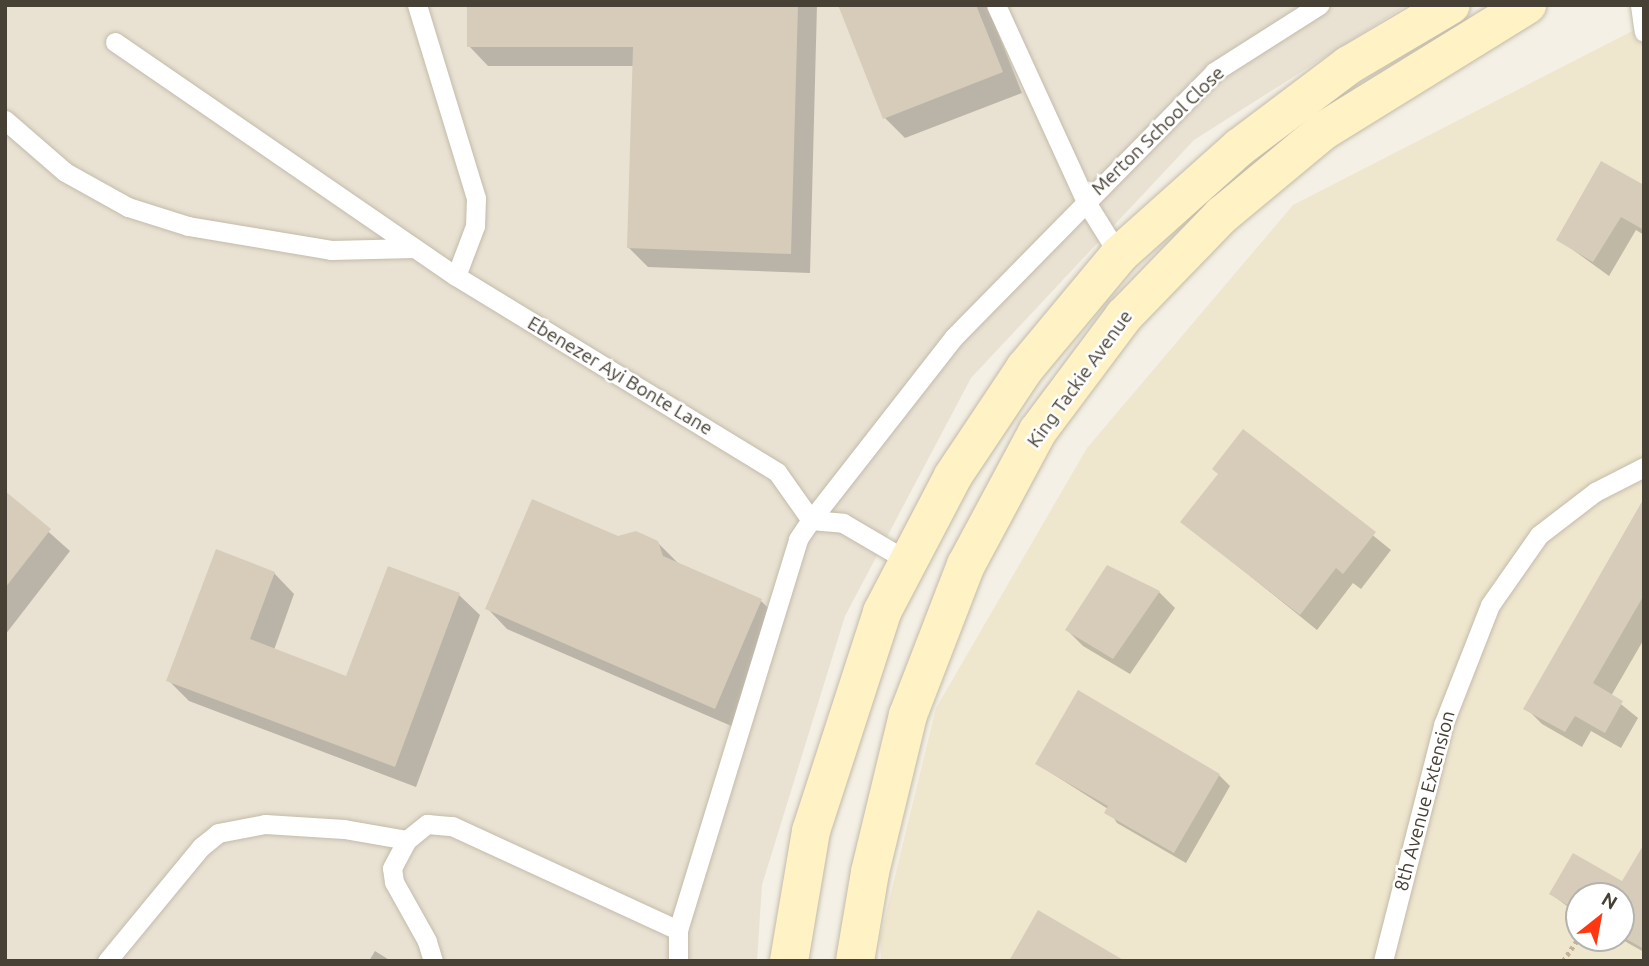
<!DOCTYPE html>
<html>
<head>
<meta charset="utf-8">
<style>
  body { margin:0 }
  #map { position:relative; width:1649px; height:966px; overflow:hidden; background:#f4f0e5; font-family:Ubuntu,sans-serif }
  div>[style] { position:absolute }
  .residential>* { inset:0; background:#e9e2d3 }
  .education>* { inset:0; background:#efe6ce }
  .shadow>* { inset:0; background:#0003 }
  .building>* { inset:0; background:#d7ccba }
  .path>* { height:4.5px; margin-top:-2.25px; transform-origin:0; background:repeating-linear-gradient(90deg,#c3b497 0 3.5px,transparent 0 7px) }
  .roads { filter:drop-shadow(0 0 2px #c3bbaa) drop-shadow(0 0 2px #c3bbaa) }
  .lane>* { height:19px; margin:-9.5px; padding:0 9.5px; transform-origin:9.5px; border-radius:9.5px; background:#fff }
  .secondary>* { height:38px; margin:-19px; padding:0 19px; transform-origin:19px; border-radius:19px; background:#fff2c5 }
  span { translate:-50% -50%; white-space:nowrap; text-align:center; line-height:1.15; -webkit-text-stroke:5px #fff; paint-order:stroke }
  .street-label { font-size:19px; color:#474034 }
  .frame { position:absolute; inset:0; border:7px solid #474034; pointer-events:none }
  .north { position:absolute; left:1565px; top:882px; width:70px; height:70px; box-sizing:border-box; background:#fff; border:2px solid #b5b3ae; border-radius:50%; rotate:31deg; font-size:19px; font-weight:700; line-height:28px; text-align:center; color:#474034 }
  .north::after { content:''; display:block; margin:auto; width:24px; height:32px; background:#ff3812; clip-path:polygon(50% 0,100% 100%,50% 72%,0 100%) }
</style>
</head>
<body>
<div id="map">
  <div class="residential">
    <div style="clip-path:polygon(5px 5px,1407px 5px,1194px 140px,971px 378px,845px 616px,762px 885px,757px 961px,5px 961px)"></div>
  </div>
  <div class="education">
    <div style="clip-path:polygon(evenodd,1644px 25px,1644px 961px,881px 961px,880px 938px,936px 708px,1087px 448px,1293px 205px,1644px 25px,1579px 896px,1621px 896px,1621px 938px,1579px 938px,1579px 896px)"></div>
  </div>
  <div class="shadow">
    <div style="clip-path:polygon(468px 5px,817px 5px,810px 273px,648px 267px,629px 248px,634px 66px,488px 66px,469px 46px)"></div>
    <div style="clip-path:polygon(840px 5px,987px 5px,1022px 93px,905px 138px,885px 118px)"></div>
    <div style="clip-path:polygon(1644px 187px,1644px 235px,1636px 230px,1609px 276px,1558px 239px)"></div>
    <div style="clip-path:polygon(1244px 431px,1391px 550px,1361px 589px,1353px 583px,1317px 630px,1183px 522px,1220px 475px)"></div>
    <div style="clip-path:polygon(5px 493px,70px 551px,5px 635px)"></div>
    <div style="clip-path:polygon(1644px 522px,1644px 639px,1611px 696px,1638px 718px,1621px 748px,1591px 731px,1582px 747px,1542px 724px,1526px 708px)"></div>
    <div style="clip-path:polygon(618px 538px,657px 542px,678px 563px,761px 601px,782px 621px,736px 728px,507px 629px,487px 608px)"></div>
    <div style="clip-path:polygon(274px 573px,294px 594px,274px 650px,347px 678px,459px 595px,480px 615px,416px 787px,189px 701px,168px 680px)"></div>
    <div style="clip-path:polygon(1159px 592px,1175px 608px,1130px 674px,1083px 646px,1067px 630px)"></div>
    <div style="clip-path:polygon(1037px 764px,1219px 775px,1230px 786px,1186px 863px,1117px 823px,1108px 809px)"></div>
    <div style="clip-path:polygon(1644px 852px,1644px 952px,1619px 938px,1621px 896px,1579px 896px,1579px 915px,1551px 894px,1623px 884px)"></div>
    <div style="clip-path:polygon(375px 951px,391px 961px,369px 961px)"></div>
  </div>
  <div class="building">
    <div style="clip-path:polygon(467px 5px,798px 5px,791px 254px,627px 248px,633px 47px,467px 47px)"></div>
    <div style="clip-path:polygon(838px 5px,976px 5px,1003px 72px,883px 119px)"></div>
    <div style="clip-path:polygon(1601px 161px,1644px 185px,1644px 230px,1621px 217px,1593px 262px,1556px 240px)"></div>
    <div style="clip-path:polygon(1243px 429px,1376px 532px,1343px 574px,1336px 568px,1300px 615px,1180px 522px,1218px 474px,1212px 469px)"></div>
    <div style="clip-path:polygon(5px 491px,51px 529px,5px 588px)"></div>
    <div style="clip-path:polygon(1644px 498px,1644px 595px,1593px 683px,1623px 701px,1605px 733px,1575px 716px,1565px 732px,1523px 709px)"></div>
    <div style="clip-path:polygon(532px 499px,618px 536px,636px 531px,658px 541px,663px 556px,762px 599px,715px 709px,485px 609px)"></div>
    <div style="clip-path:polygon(216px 549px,275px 572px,250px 639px,346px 676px,388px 566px,460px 593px,395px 767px,166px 681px)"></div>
    <div style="clip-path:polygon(1107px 565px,1160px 591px,1113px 659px,1065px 630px)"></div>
    <div style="clip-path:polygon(1078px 690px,1220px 774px,1174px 853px,1104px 813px,1108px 806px,1035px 764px)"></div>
    <div style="clip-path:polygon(1644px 844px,1644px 949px,1621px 936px,1621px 896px,1579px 896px,1579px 912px,1549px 894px,1573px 853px,1622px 881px)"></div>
    <div style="clip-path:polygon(1038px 910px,1125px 961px,1009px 961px)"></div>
  </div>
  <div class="path">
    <div style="left:1563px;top:961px;width:25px;rotate:-56deg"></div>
  </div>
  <div class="roads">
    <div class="lane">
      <div style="left:417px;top:5px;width:202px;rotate:73deg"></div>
      <div style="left:476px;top:198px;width:28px;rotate:92deg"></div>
      <div style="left:475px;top:226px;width:53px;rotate:110.8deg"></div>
      <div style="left:996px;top:5px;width:217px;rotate:65.4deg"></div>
      <div style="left:1086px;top:202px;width:62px;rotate:58.1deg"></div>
      <div style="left:1640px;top:5px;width:27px;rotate:82deg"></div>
      <div style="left:115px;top:42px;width:414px;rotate:34.5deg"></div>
      <div style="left:456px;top:276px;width:376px;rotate:31.4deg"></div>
      <div style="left:777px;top:472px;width:59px;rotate:54.7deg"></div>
      <div style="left:811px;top:520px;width:232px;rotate:-52deg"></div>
      <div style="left:954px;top:337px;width:371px;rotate:-45.5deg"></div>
      <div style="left:1214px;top:72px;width:125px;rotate:-32.5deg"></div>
      <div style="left:5px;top:120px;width:79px;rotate:40.9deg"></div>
      <div style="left:65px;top:172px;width:72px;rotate:29.1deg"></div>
      <div style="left:128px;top:207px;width:63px;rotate:17.6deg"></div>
      <div style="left:188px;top:226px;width:145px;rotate:9.5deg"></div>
      <div style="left:331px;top:250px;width:83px;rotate:-1.4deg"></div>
      <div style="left:107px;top:961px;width:148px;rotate:-50.5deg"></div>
      <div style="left:201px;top:847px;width:22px;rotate:-39deg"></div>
      <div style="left:218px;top:833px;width:48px;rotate:-10.8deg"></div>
      <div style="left:265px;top:824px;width:79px;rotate:3.6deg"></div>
      <div style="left:344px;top:829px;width:64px;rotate:9.9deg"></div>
      <div style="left:433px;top:961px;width:21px;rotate:-107deg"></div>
      <div style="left:427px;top:941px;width:68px;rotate:-119.2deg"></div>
      <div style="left:394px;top:882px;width:14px;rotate:-98deg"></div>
      <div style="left:392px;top:868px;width:32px;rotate:-62deg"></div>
      <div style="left:407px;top:840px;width:26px;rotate:-39deg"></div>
      <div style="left:427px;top:824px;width:25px;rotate:5deg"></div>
      <div style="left:452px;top:826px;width:249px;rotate:24.7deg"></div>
      <div style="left:678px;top:961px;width:31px;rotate:-90deg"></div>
      <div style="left:678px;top:930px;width:409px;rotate:-72.9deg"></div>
      <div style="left:798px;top:539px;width:23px;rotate:-56deg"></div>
      <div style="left:811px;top:520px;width:32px;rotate:5deg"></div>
      <div style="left:843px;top:523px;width:75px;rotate:30.3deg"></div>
      <div style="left:1383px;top:961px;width:244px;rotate:-75.7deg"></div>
      <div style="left:1443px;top:725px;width:129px;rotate:-68.6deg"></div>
      <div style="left:1490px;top:605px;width:85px;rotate:-55deg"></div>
      <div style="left:1539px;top:535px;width:71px;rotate:-37.5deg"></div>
      <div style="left:1595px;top:492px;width:55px;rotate:-27deg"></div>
    </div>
    <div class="secondary">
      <div style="left:789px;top:961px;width:132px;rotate:-80.4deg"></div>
      <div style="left:811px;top:831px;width:230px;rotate:-72deg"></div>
      <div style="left:882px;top:612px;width:153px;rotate:-62.4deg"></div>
      <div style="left:953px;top:476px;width:130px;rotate:-56.3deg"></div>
      <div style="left:1025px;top:368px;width:147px;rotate:-50.2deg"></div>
      <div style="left:1119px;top:255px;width:162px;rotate:-41.8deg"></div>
      <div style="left:1240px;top:147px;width:136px;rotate:-37deg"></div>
      <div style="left:1349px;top:65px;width:118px;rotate:-30.5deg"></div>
      <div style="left:855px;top:961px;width:90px;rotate:-80.4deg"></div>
      <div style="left:870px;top:872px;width:162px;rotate:-76.4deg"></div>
      <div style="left:908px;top:715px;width:161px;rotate:-68.9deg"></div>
      <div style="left:966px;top:565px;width:152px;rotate:-61.8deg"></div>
      <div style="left:1038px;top:431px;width:144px;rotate:-53.2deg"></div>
      <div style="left:1124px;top:316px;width:141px;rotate:-45.9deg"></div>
      <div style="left:1222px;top:215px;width:131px;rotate:-39.7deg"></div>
      <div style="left:1323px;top:131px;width:240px;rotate:-31.7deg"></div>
    </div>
  </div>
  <div class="street-label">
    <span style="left:1158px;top:131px;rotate:-44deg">Merton School Close</span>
    <span style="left:620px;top:376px;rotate:31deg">Ebenezer Ayi Bonte Lane</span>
    <span style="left:1080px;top:379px;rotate:-54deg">King Tackie Avenue</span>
    <span style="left:1425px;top:801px;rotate:-75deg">8th Avenue Extension</span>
  </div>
  <div class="frame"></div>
  <div class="north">N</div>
</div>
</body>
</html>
